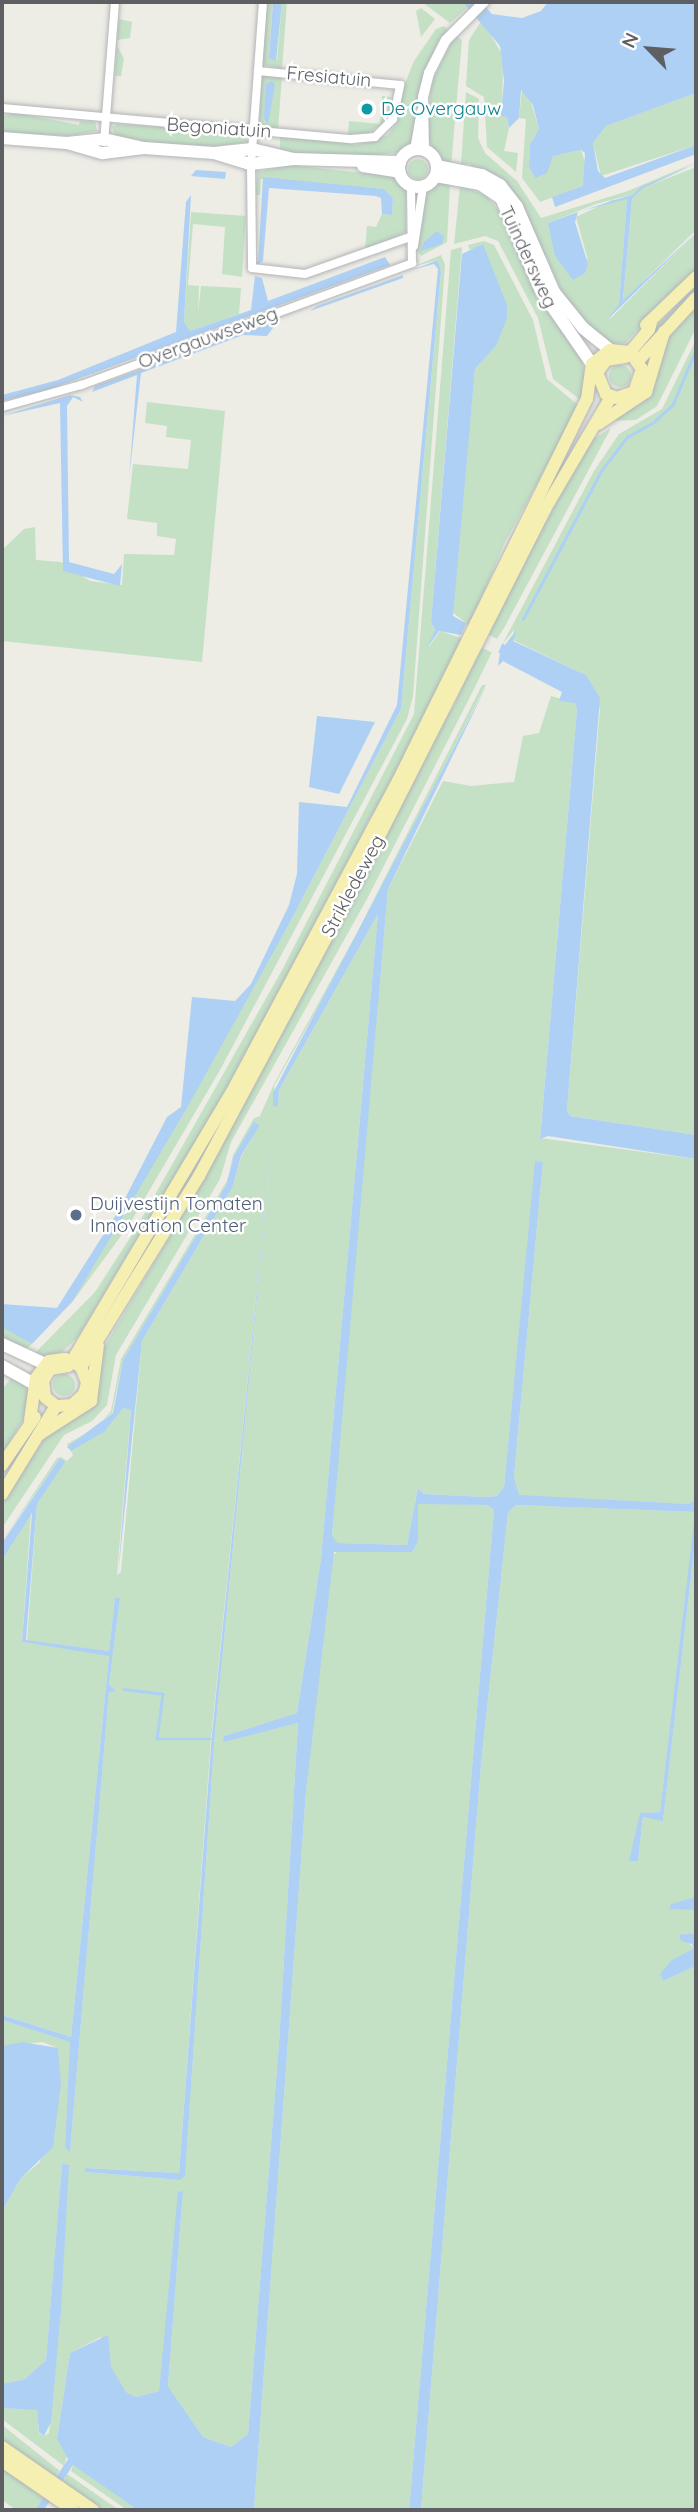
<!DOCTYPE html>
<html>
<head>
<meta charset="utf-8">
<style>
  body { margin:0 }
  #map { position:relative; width:698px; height:2512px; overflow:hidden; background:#edece5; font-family:Quicksand,sans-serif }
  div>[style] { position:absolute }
  .green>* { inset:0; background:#c4e1c6 }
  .round { border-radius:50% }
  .water>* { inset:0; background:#aed0f4 }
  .pier>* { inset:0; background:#edece5 }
  .stream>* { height:2.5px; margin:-1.25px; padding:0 1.25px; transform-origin:1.25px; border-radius:1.25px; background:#aed0f4 }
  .roads { filter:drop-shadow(0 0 2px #b2b4b8) drop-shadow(0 0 2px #b2b4b8) }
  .minor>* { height:8px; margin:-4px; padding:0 4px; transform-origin:4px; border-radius:4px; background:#fff }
  .tertiary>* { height:10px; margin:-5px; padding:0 5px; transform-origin:5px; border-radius:5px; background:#fff }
  .secondary>* { height:12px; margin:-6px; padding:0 6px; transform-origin:6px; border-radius:6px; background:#fff }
  .secondary>.ring { margin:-6px; padding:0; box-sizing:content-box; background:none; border:12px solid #fff; border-radius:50% }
  .primary>* { height:12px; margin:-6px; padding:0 6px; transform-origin:6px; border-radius:6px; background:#f5efb2 }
  .dots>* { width:19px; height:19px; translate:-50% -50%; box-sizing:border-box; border:4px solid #fff; border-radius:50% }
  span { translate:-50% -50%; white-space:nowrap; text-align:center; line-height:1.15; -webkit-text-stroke:5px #fff; paint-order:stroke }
  .street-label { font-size:19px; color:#5d5f63 }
  .culture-label { font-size:19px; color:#0d838f }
  .left { translate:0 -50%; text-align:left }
  .service-label { font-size:19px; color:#4e5e75 }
  .frame { position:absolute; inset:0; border:4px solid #5d5f63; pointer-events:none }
  .north { position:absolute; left:614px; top:14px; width:70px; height:70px; -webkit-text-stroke:5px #fff; paint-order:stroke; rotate:295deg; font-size:19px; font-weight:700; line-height:28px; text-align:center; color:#5d5f63 }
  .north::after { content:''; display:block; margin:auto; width:24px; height:32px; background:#5d5f63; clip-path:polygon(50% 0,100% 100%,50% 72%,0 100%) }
</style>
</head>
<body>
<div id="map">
  <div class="green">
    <div style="clip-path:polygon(267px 2px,273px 2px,269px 54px,277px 60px,282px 2px,287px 2px,282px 69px,262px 64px)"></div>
    <div style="clip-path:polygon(422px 2px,463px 2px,469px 6px,450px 23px)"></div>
    <div style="clip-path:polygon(421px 8px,435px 19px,421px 37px,416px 11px)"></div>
    <div style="clip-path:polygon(119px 19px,132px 22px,130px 38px,117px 40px)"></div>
    <div style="clip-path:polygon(482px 20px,503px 56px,502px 116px,507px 117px,509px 128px,504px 151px,518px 153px,516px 172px,487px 147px,484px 97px,466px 86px,469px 40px)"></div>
    <div style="clip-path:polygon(444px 26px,448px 30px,437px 44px,419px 92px,412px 140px,402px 152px,348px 158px,293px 154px,280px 149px,280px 136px,325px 141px,325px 137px,355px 145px,388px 135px,399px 119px,395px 117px,400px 96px,414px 61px,436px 29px)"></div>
    <div style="clip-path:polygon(455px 35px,462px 40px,451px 166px,440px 160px,428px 139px,431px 83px)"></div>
    <div style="clip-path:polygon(117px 45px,124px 59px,121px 76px,115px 76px)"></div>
    <div style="clip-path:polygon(262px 76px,282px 76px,278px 129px,259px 124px)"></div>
    <div style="clip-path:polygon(522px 89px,529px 95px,539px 129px,530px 144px,529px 167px,535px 178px,552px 156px,581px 150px,586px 165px,583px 186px,540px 202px,522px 178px,526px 119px,519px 118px)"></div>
    <div style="clip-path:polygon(466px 92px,479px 99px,478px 138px,485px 153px,517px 181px,541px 218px,628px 191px,696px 162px,634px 194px,596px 204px,548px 223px,588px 260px,576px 217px,612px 200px,627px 199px,619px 304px,608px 321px,696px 233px,696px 270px,625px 343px,607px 344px,565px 301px,547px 258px,470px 164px,461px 164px)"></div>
    <div style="clip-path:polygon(696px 93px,696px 145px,601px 176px,593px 143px,606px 126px)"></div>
    <div style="clip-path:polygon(382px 96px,391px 97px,387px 120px,369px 133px,348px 134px,349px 121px,380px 124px)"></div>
    <div style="clip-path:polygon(17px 113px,79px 125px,80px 121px,95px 122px,97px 131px,69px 136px,2px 132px,2px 116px)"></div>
    <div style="clip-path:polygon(117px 124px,196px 129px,196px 133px,228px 137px,229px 132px,241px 133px,247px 142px,213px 147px,146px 143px,115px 135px,112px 127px)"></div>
    <div class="round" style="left:408px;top:159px;width:20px;height:20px"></div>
    <div style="clip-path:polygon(290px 165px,393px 176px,406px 192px,406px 232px,365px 250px,367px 226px,376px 227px,382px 214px,392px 215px,393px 198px,384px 189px,261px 179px,260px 195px,255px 195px,258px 172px)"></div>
    <div style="clip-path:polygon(696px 167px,696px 230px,623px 301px,632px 199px,643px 188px)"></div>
    <div style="clip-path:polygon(439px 182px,450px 184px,447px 242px,421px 256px,417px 250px,425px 195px)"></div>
    <div style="clip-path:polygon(460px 186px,486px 195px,503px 216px,540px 303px,582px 356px,586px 389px,582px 401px,553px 379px,538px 318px,498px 241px,485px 236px,454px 244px)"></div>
    <div style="clip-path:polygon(191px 212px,246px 216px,242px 277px,222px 274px,225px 227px,193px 224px,188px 285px,199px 286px,198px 312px,201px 286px,241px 288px,239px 314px,190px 331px,184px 322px)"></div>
    <div style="clip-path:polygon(484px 241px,494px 245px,533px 320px,547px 379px,579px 406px,504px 544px,470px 626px,452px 612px,475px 369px,496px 346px,483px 245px,470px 250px,468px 245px)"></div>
    <div style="clip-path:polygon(462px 247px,431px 622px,435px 630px,428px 648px,440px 631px,464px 639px,401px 767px,367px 823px,359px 849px,236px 1074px,78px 1337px,62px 1352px,42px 1357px,35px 1353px,95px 1292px,135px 1230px,282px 970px,414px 714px,451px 250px)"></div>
    <div style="clip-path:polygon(441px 255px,445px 265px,413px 696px,407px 719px,220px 1070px,129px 1225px,73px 1301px,289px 924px,401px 709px,441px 272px,438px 260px,412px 267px)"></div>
    <div style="clip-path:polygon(696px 285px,696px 291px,648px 341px,645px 338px)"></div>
    <div style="clip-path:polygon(696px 307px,696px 328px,657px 406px,636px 420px,611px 421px,667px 339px)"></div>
    <div style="clip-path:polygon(696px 340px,696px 1135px,570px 1116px,567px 1110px,600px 709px,586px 675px,513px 640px,514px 630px,502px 645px,594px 471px,619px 434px,662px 409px)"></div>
    <div class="round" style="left:609px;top:365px;width:22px;height:22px"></div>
    <div style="clip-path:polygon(147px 402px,225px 411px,202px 662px,2px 641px,2px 550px,24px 529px,35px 527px,36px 560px,61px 562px,90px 581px,122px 585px,124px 554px,174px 555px,176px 539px,157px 536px,157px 523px,127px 519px,133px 464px,188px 469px,191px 440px,166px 437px,167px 426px,145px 423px)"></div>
    <div style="clip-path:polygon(611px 428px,504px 628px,497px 639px,485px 633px,590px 441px)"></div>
    <div style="clip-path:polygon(479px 646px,492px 652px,470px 697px,367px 899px,231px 1142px,220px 1179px,116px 1355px,107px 1405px,92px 1421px,64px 1435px,2px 1528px,2px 1502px,47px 1435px,94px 1402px,102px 1351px,206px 1175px,434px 736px,454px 706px)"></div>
    <div style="clip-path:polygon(evenodd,482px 685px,486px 685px,401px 852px,351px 948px,274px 1086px,278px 1107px,279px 1090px,378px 914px,321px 1559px,297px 1713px,224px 1736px,224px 1741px,298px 1723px,279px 2043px,248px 2434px,231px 2447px,203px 2437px,168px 2386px,183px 2191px,159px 2391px,136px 2397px,126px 2392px,113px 2375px,101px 2337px,70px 2353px,57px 2439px,68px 2452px,64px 2466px,2px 2419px,2px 2408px,37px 2409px,39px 2433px,44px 2436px,49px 2433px,61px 2312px,62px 2165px,46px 2360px,25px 2379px,2px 2384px,2px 2211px,21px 2178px,40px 2162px,57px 2048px,43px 2042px,2px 2046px,2px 2020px,71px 2042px,65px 2148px,70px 2151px,109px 1691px,116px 1691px,109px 1685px,120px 1598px,115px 1597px,109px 1651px,27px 1641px,37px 1504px,64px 1462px,60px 1458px,2px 1541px,57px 1458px,61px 1457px,67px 1461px,73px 1455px,67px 1444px,97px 1427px,111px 1411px,121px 1359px,228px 1179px,233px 1155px,254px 1118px,260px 1116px,274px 1084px,358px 931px,482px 685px,274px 1120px,214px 1744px,186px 2159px,180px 2180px,85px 2172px,86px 2168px,179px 2173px,211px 1739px,274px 1120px,482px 685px,254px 1123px,259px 1126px,241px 1157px,233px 1186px,142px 1341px,121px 1572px,117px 1575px,131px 1409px,123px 1408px,99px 1435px,67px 1448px,112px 1413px,123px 1360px,226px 1185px,234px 1156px,254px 1123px)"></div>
    <div style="clip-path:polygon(551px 696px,575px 703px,577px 710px,540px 1138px,696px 1159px,696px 1499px,689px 1504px,519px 1496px,514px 1477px,543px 1163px,536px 1161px,504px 1487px,497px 1496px,486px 1497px,424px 1494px,418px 1488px,407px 1545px,338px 1543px,332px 1537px,339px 1436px,388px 889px,443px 781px,471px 786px,514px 782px,523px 736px,539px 733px)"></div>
    <div style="clip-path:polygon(2px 1327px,22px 1334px,32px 1344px,24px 1351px,2px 1340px)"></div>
    <div class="round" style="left:53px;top:1374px;width:22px;height:22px"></div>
    <div style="clip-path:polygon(14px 1375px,30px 1392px,25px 1416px,2px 1454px,2px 1389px)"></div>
    <div style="clip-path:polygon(442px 1503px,487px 1505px,494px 1510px,409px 2510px,254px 2510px,306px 1792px,330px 1558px,339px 1550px,412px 1552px,418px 1542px,418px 1504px)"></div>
    <div style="clip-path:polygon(516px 1505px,696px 1512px,660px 1812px,640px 1813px,633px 1857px,638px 1861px,643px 1817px,663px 1820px,696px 1533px,696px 1897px,669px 1907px,696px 1910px,696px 1934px,684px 1934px,693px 1949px,660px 1974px,663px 1981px,696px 1966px,696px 2510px,421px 2510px,481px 1765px,508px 1513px)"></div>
    <div style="clip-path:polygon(31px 1513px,22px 1642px,109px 1655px,71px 2037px,2px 2015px,2px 1560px)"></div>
    <div style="clip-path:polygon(2px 2425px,60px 2471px,55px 2477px,2px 2445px)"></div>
    <div style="clip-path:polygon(2px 2465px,40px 2493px,43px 2498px,35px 2510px,16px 2510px,2px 2500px)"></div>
    <div style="clip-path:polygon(73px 2465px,118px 2493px,138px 2510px,127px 2510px,71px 2471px)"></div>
    <div style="clip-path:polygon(67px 2474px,96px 2494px,119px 2510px,97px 2510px,63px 2482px)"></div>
  </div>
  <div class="water">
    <div style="clip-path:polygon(273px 2px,282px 2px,276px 61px,269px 58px)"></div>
    <div style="clip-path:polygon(463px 2px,481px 2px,492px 14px,522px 18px,541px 11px,548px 2px,696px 2px,696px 93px,606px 126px,593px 143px,598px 171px,605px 178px,696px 145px,696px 154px,555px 207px,552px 197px,583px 186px,585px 153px,581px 150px,553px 156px,547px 173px,535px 178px,529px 167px,530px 144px,539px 129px,533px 105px,521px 90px,519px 118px,509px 128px,507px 117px,501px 116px,504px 81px,500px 46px)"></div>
    <div style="clip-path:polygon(272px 81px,275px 85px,268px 124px,264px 119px,266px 84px)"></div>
    <div style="clip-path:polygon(696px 164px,643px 188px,632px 199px,623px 300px,696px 233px,607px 320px,619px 304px,627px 199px,581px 211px,634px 194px,640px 187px)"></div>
    <div style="clip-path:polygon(196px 170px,226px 172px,225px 179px,191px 176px)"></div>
    <div style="clip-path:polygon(263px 177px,384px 189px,393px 198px,392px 215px,382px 214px,381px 198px,376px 196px,269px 188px,263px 261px,258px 264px)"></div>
    <div style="clip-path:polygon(191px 195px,184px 322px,190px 331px,251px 310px,255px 276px,262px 278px,268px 301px,385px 257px,390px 265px,50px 389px,2px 401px,2px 395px,58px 380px,176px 332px,186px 202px)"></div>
    <div style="clip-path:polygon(578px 212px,575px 222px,588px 264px,585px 273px,573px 280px,555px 256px,548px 223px)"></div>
    <div style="clip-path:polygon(437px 231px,444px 237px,442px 244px,421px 251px,424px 242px)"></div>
    <div style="clip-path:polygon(483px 244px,507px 305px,507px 318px,496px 346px,475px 369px,453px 616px,505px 645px,517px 629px,513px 641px,586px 675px,600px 698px,567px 1110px,570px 1116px,696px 1135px,696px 1159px,548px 1136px,540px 1139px,577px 710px,575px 703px,559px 701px,562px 692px,503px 661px,498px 666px,500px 653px,461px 635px,439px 631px,427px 648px,435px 630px,431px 622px,462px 254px)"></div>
    <div style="clip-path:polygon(438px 260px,441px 272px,401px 709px,289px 924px,188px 1106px,73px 1301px,32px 1344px,2px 1327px,2px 1304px,57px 1308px,119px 1210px,167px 1117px,181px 1107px,192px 997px,235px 1001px,251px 984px,289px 905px,297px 874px,299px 802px,347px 807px,397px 705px,438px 269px,434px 264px,412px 270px)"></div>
    <div style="clip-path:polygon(403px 275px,403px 278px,310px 311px,317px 306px)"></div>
    <div style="clip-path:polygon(279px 320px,267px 336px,243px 335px,141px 373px,129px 478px,137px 375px,92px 392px,95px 386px)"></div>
    <div style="clip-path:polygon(70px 395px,80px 397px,83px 402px,73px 397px,67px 406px,69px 562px,114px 574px,122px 564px,120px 586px,63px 571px,60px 403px,2px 416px)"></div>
    <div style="clip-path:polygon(486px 687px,388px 889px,332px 1536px,338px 1543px,407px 1545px,418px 1488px,424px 1494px,486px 1497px,497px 1496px,504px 1487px,535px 1161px,543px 1162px,514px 1477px,519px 1495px,689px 1504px,696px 1499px,696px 1533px,663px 1821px,643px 1817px,638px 1861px,629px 1861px,640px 1813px,660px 1812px,695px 1512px,516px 1505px,508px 1513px,481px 1765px,421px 2510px,409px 2510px,494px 1510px,487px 1505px,418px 1504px,418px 1542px,412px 1552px,334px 1552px,306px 1792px,254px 2510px,138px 2510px,73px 2465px,44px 2510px,35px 2510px,68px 2459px,57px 2439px,70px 2353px,108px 2335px,111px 2367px,126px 2392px,136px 2397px,159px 2391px,178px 2192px,183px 2191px,168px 2386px,203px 2437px,231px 2447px,248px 2434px,279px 2043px,298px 1723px,223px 1742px,224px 1736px,297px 1713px,321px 1559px,378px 914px,279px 1090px,278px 1107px,273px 1106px,273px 1093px)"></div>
    <div style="clip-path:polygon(317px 716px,375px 722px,339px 794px,309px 787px)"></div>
    <div style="clip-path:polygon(274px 1120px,214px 1744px,185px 2176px,180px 2180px,85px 2172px,85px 2168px,179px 2173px,212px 1734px)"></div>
    <div style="clip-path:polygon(254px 1122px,260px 1125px,241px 1156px,233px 1186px,142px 1341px,118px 1576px,131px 1410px,123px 1408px,104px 1432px,71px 1451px,67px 1447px,113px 1413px,123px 1360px,226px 1185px,234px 1156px)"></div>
    <div style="clip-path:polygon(60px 1458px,65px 1462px,37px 1504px,26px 1640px,109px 1651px,115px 1597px,120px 1598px,109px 1685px,116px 1691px,109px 1692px,70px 2152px,65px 2148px,70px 2042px,2px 2020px,2px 2015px,71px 2037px,109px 1656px,22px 1642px,32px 1513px,2px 1560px,4px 1540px)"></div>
    <div style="clip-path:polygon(696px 1897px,696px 1910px,669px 1909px,671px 1904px)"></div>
    <div style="clip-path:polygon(684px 1934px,696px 1934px,696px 1966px,663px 1981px,660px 1974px,672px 1960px,693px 1949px,692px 1944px,681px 1941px,679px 1935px)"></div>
    <div style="clip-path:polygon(22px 2042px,58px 2048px,61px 2084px,53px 2147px,21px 2178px,2px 2211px,2px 2046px)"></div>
    <div style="clip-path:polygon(62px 2164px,69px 2165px,61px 2312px,51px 2422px,44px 2436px,39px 2432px,37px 2410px,2px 2408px,2px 2384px,25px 2379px,46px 2360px)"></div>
  </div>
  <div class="pier">
    <div style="clip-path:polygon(466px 624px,503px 642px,497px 655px,460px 637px)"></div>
  </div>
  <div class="stream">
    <div style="left:523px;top:619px;width:167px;rotate:-62.2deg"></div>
    <div style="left:601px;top:471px;width:43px;rotate:-52.6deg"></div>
    <div style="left:627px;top:437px;width:31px;rotate:-29deg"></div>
    <div style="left:654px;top:422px;width:26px;rotate:-43deg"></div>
    <div style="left:673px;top:404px;width:60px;rotate:-67.3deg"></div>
    <div style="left:124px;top:1689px;width:39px;rotate:7deg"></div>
    <div style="left:163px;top:1694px;width:45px;rotate:97.6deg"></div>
    <div style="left:157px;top:1739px;width:54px"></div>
  </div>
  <div class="roads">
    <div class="minor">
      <div style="left:263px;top:2px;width:162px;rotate:94.2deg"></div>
      <div style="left:251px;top:164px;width:104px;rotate:89.4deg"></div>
      <div style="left:252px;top:268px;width:53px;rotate:6.5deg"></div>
      <div style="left:305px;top:274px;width:111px;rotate:-19.4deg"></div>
      <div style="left:2px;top:108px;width:351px;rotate:5.1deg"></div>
      <div style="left:352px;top:139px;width:23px;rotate:-5deg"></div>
      <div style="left:375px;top:137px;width:25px;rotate:-45deg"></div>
      <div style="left:393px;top:119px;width:35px;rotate:-78deg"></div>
      <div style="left:400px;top:85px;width:143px;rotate:-174.4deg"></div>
      <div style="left:104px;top:142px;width:140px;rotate:-85.5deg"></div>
      <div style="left:411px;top:186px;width:77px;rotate:89.3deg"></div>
      <div style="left:414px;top:246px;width:60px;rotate:-81.3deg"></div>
      <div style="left:2px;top:407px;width:82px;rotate:-15.6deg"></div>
      <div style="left:81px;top:385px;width:353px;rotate:-20.2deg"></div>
    </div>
    <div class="tertiary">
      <div style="left:415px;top:150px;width:39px;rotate:-80deg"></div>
      <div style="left:424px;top:150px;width:53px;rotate:-91.1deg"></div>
      <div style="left:423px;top:97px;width:25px;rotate:-76deg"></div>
      <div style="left:429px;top:73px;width:37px;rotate:-63deg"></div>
      <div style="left:446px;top:40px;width:54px;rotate:-45deg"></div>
    </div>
    <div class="secondary">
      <div style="left:2px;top:138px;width:65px;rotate:4.4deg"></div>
      <div style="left:67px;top:143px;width:37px;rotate:16deg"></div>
      <div style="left:103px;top:153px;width:41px;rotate:-7deg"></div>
      <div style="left:67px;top:143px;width:37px;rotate:-6deg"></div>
      <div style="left:104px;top:139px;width:41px;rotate:12.7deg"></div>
      <div style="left:144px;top:148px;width:70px;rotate:4.1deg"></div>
      <div style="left:214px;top:153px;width:38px;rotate:-6deg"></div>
      <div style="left:252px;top:149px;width:43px;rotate:13.4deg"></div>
      <div style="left:294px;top:159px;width:106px;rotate:1.6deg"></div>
      <div class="ring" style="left:399px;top:149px;width:26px;height:26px"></div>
      <div style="left:214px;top:153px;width:39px;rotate:17deg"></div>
      <div style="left:251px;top:164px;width:43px;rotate:-6.6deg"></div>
      <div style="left:363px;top:166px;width:37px;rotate:9deg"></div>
      <div style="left:437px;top:166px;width:46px;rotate:11.3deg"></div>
      <div style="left:482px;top:175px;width:21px;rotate:29deg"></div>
      <div style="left:500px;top:185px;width:28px;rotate:52deg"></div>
      <div style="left:517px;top:207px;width:93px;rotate:66.5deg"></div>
      <div style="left:554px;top:292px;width:46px;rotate:51.1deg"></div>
      <div style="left:583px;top:328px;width:35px;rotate:39deg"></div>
      <div style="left:436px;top:176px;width:45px;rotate:10.3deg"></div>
      <div style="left:480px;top:184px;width:25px;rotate:34deg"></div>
      <div style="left:501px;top:198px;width:99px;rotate:66.8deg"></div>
      <div style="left:540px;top:289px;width:91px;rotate:55.3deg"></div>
      <div style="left:2px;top:1344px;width:47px;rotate:24.9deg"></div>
      <div style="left:2px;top:1366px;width:38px;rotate:29deg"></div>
    </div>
    <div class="primary">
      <div style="left:646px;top:325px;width:69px;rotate:-43.8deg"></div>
      <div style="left:639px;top:360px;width:84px;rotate:-47.4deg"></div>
      <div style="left:598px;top:424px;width:58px;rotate:-33.7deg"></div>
      <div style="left:646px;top:392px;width:63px;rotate:-73.3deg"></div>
      <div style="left:81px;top:1367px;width:225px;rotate:-58.3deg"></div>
      <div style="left:199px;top:1176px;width:331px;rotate:-61.9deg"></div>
      <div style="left:355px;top:884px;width:420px;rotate:-63.1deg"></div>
      <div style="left:545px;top:509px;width:130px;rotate:-59.5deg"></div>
      <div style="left:30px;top:1420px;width:42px;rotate:-81.9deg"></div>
      <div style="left:36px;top:1378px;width:21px;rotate:-53deg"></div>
      <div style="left:49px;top:1361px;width:16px;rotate:-7deg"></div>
      <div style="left:65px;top:1359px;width:7px;rotate:16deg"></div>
      <div style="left:72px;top:1361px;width:11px;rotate:34deg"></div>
      <div style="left:81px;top:1367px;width:17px;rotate:69deg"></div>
      <div style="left:87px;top:1383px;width:11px;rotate:105deg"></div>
      <div style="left:84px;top:1394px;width:16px;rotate:137deg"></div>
      <div style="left:72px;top:1405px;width:16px;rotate:176deg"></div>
      <div style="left:56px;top:1406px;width:14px;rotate:-141deg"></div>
      <div style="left:45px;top:1397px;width:16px;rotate:-97deg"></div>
      <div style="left:43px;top:1381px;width:14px;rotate:-60deg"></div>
      <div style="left:50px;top:1369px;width:18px;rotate:-9deg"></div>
      <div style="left:68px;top:1366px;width:6px;rotate:-51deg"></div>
      <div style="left:72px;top:1361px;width:320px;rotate:-59.3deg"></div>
      <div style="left:235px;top:1086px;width:346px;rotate:-61.9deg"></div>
      <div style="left:398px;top:781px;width:426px;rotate:-63.7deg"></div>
      <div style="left:587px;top:399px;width:35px;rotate:-82deg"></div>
      <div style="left:592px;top:364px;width:23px;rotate:-38deg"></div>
      <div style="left:610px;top:350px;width:20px;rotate:6deg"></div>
      <div style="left:630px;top:352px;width:21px;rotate:55deg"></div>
      <div style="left:642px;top:369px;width:24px;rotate:109deg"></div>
      <div style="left:634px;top:392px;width:18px;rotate:161deg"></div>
      <div style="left:617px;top:398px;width:12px;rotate:-160deg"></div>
      <div style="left:606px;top:394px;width:23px;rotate:-113deg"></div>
      <div style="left:597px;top:373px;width:16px;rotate:-55deg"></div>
      <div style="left:606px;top:360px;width:19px;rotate:-9deg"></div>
      <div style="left:625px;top:357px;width:7px;rotate:-45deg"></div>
      <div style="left:630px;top:352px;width:30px;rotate:-50deg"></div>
      <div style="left:649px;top:329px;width:6px;rotate:-72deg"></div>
      <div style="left:40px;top:1434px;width:61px;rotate:-32.9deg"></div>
      <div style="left:91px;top:1401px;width:56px;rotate:-82.9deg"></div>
      <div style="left:2px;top:1465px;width:58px;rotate:-55.5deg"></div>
      <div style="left:2px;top:1494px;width:103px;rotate:-58.5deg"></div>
      <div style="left:2px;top:2447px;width:111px;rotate:34.7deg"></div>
      <div style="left:2px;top:2461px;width:86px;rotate:34.6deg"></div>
    </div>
  </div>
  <div class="dots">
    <div style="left:367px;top:109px;background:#0f9aa8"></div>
    <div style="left:76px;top:1215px;background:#5c6f8a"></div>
  </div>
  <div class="street-label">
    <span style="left:329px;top:77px;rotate:5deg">Fresiatuin</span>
    <span style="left:219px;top:128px;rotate:4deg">Begoniatuin</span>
    <span style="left:528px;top:257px;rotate:65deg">Tuindersweg</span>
    <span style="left:208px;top:338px;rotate:-20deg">Overgauwseweg</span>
    <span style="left:353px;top:886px;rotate:-62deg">Strikledeweg</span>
  </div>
  <div class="culture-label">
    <span class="left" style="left:381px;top:109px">De Overgauw</span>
  </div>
  <div class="service-label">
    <span class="left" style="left:90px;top:1215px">Duijvestijn Tomaten<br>Innovation Center</span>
  </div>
  <div class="frame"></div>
  <div class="north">N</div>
</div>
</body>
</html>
